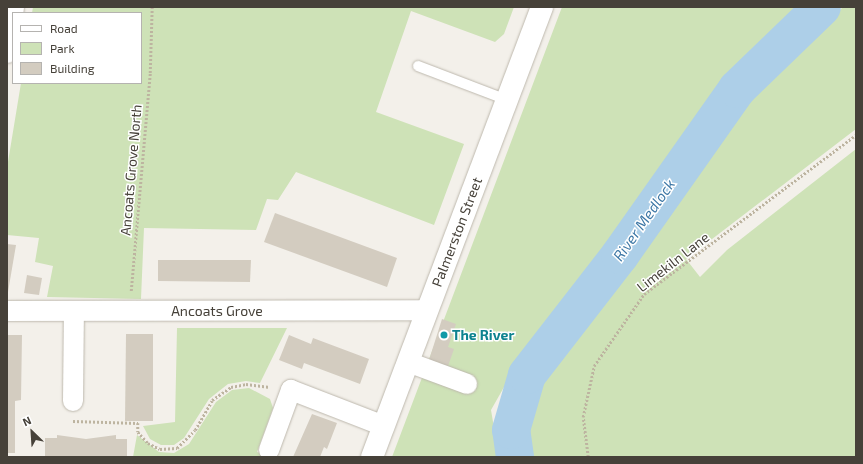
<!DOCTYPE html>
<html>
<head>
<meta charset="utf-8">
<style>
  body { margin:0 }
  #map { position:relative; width:863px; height:464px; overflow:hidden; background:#f3f0ea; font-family:"Exo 2",sans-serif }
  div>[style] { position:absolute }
  .green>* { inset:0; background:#cee2b7 }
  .river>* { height:38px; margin:-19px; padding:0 19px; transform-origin:19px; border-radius:19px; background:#adcfe8 }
  .building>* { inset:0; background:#d3ccc0 }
  .path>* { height:2.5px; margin-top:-1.25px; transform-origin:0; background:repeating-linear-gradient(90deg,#bdb4a0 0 2px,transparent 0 4px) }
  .roads { filter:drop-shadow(0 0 1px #bdb8ad) drop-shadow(0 0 1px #bdb8ad) }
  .service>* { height:10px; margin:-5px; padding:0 5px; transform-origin:5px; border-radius:5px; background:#fff }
  .minor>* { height:20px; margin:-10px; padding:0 10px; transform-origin:10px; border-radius:10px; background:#fff }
  .tertiary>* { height:22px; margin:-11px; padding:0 11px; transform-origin:11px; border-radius:11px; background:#fff }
  .dots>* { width:11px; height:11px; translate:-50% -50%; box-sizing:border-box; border:2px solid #fff; border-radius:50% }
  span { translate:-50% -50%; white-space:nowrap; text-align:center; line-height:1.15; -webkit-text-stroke:3px #fff; paint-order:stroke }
  .street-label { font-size:14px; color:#464139 }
  .culture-label { font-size:14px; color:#0d838f; font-weight:700 }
  .left { translate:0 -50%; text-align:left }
  .water-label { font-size:15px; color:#3e78a6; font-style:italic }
  .frame { position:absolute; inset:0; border:8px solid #464139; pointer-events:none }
  .legend { position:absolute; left:12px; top:12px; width:130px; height:72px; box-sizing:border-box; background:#fff; border:1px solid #b5b3b0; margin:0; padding:5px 7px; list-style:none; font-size:12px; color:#464139 }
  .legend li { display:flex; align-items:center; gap:8px; height:20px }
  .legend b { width:20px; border:1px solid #b5b3b0 }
  .north { position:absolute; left:12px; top:412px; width:40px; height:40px; -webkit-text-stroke:3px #fff; paint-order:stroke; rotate:335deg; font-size:11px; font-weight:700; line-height:16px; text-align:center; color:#464139 }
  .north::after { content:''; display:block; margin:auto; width:14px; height:18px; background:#464139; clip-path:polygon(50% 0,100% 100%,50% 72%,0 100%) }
</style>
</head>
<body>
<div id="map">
  <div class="green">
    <div style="clip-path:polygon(33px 7px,514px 7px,504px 34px,495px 42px,411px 11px,376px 112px,464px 144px,434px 225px,296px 172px,278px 200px,267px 199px,256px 230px,144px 228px,141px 299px,47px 297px,53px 266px,35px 262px,39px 238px,7px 235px,7px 168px,21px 83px,141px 83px,141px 13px,32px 13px)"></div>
    <div style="clip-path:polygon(562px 7px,811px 7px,733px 87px,609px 253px,512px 373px,491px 410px,499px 457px,392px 457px)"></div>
    <div style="clip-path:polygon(843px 7px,856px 7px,856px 129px,686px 259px,700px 277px,727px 250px,856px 149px,856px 457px,531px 457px,526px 427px,548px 373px,749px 98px)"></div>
    <div style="clip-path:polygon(177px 328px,287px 328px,260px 383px,246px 381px,228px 384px,209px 399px,184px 438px,174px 445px,161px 445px,150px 439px,143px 426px,175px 422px)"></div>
    <div style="clip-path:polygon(249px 388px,270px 399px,273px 408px,257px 452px,271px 457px,133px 457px,137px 435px,159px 452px,174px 453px,189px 444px,216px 402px,232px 390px)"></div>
  </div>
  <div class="river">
    <div style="left:515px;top:457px;width:27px;rotate:-98deg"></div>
    <div style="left:511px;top:430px;width:57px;rotate:-73.8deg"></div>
    <div style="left:527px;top:375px;width:152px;rotate:-52.2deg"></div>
    <div style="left:620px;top:255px;width:203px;rotate:-54.8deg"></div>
    <div style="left:737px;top:89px;width:118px;rotate:-44deg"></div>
  </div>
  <div class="building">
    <div style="clip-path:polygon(275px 213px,397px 258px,387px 287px,264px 242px)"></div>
    <div style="clip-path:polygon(7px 244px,16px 245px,8px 292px,7px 292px)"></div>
    <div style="clip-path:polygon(158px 260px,251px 260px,250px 282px,158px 281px)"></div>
    <div style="clip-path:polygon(27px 275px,42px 278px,39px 295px,24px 293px)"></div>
    <div style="clip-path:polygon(442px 319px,456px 324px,448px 347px,454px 349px,448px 366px,429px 360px)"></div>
    <div style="clip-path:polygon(126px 334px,153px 334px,153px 421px,125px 421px)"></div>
    <div style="clip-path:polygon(7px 335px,22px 335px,21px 400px,15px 401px,15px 453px,7px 453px)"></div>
    <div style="clip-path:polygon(289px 335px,311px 344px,313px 338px,369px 359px,360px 384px,304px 363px,302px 369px,279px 360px)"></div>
    <div style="clip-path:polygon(312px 414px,337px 423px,327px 449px,324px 447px,320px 457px,293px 457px)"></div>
    <div style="clip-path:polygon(57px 435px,86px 439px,116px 435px,116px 439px,127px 439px,127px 457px,45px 457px,45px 438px,57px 438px)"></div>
  </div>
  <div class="path">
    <div style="left:131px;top:291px;width:219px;rotate:-85deg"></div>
    <div style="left:150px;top:73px;width:66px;rotate:-88.3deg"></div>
    <div style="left:73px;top:421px;width:65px;rotate:1.8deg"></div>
    <div style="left:138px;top:423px;width:9px;rotate:90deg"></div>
    <div style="left:138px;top:432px;width:15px;rotate:48deg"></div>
    <div style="left:148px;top:443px;width:13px;rotate:27deg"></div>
    <div style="left:160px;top:449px;width:17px;rotate:-3deg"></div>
    <div style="left:177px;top:448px;width:25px;rotate:-45deg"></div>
    <div style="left:195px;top:430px;width:34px;rotate:-60deg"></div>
    <div style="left:212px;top:400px;width:23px;rotate:-34deg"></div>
    <div style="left:231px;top:387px;width:15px;rotate:-11deg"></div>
    <div style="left:246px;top:384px;width:24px;rotate:7deg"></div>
    <div style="left:588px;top:457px;width:40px;rotate:-97.1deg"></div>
    <div style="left:583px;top:417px;width:52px;rotate:-77.8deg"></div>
    <div style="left:594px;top:366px;width:88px;rotate:-55.2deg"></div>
    <div style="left:644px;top:294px;width:265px;rotate:-36.9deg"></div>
  </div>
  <div class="roads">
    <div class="service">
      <div style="left:418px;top:66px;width:95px;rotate:20.9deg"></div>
    </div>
    <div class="minor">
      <div style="left:7px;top:311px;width:419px;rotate:-0.1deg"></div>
      <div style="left:408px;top:362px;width:63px;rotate:20.4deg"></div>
      <div style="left:73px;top:401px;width:90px;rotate:-89.4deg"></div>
      <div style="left:269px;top:450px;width:64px;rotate:-69.9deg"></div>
      <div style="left:291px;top:390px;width:100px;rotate:21.2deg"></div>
    </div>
    <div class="tertiary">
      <div style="left:7px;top:52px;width:45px;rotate:-82.4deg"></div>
      <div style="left:372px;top:457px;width:481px;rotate:-69.3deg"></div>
    </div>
  </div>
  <div class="dots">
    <div style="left:444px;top:335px;background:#0f9aa8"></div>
  </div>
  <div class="street-label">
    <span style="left:131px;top:170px;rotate:-85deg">Ancoats Grove North</span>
    <span style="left:457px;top:232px;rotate:-69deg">Palmerston Street</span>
    <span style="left:673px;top:262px;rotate:-38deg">Limekiln Lane</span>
    <span style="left:217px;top:311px">Ancoats Grove</span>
  </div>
  <div class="culture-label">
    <span class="left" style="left:452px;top:335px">The River</span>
  </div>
  <div class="water-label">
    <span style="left:644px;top:220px;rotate:-55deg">River Medlock</span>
  </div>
  <div class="frame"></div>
  <ul class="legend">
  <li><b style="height:5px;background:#fff"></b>Road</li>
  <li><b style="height:11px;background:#cee2b7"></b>Park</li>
  <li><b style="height:11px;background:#d3ccc0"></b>Building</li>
  </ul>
  <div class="north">N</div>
</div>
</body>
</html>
